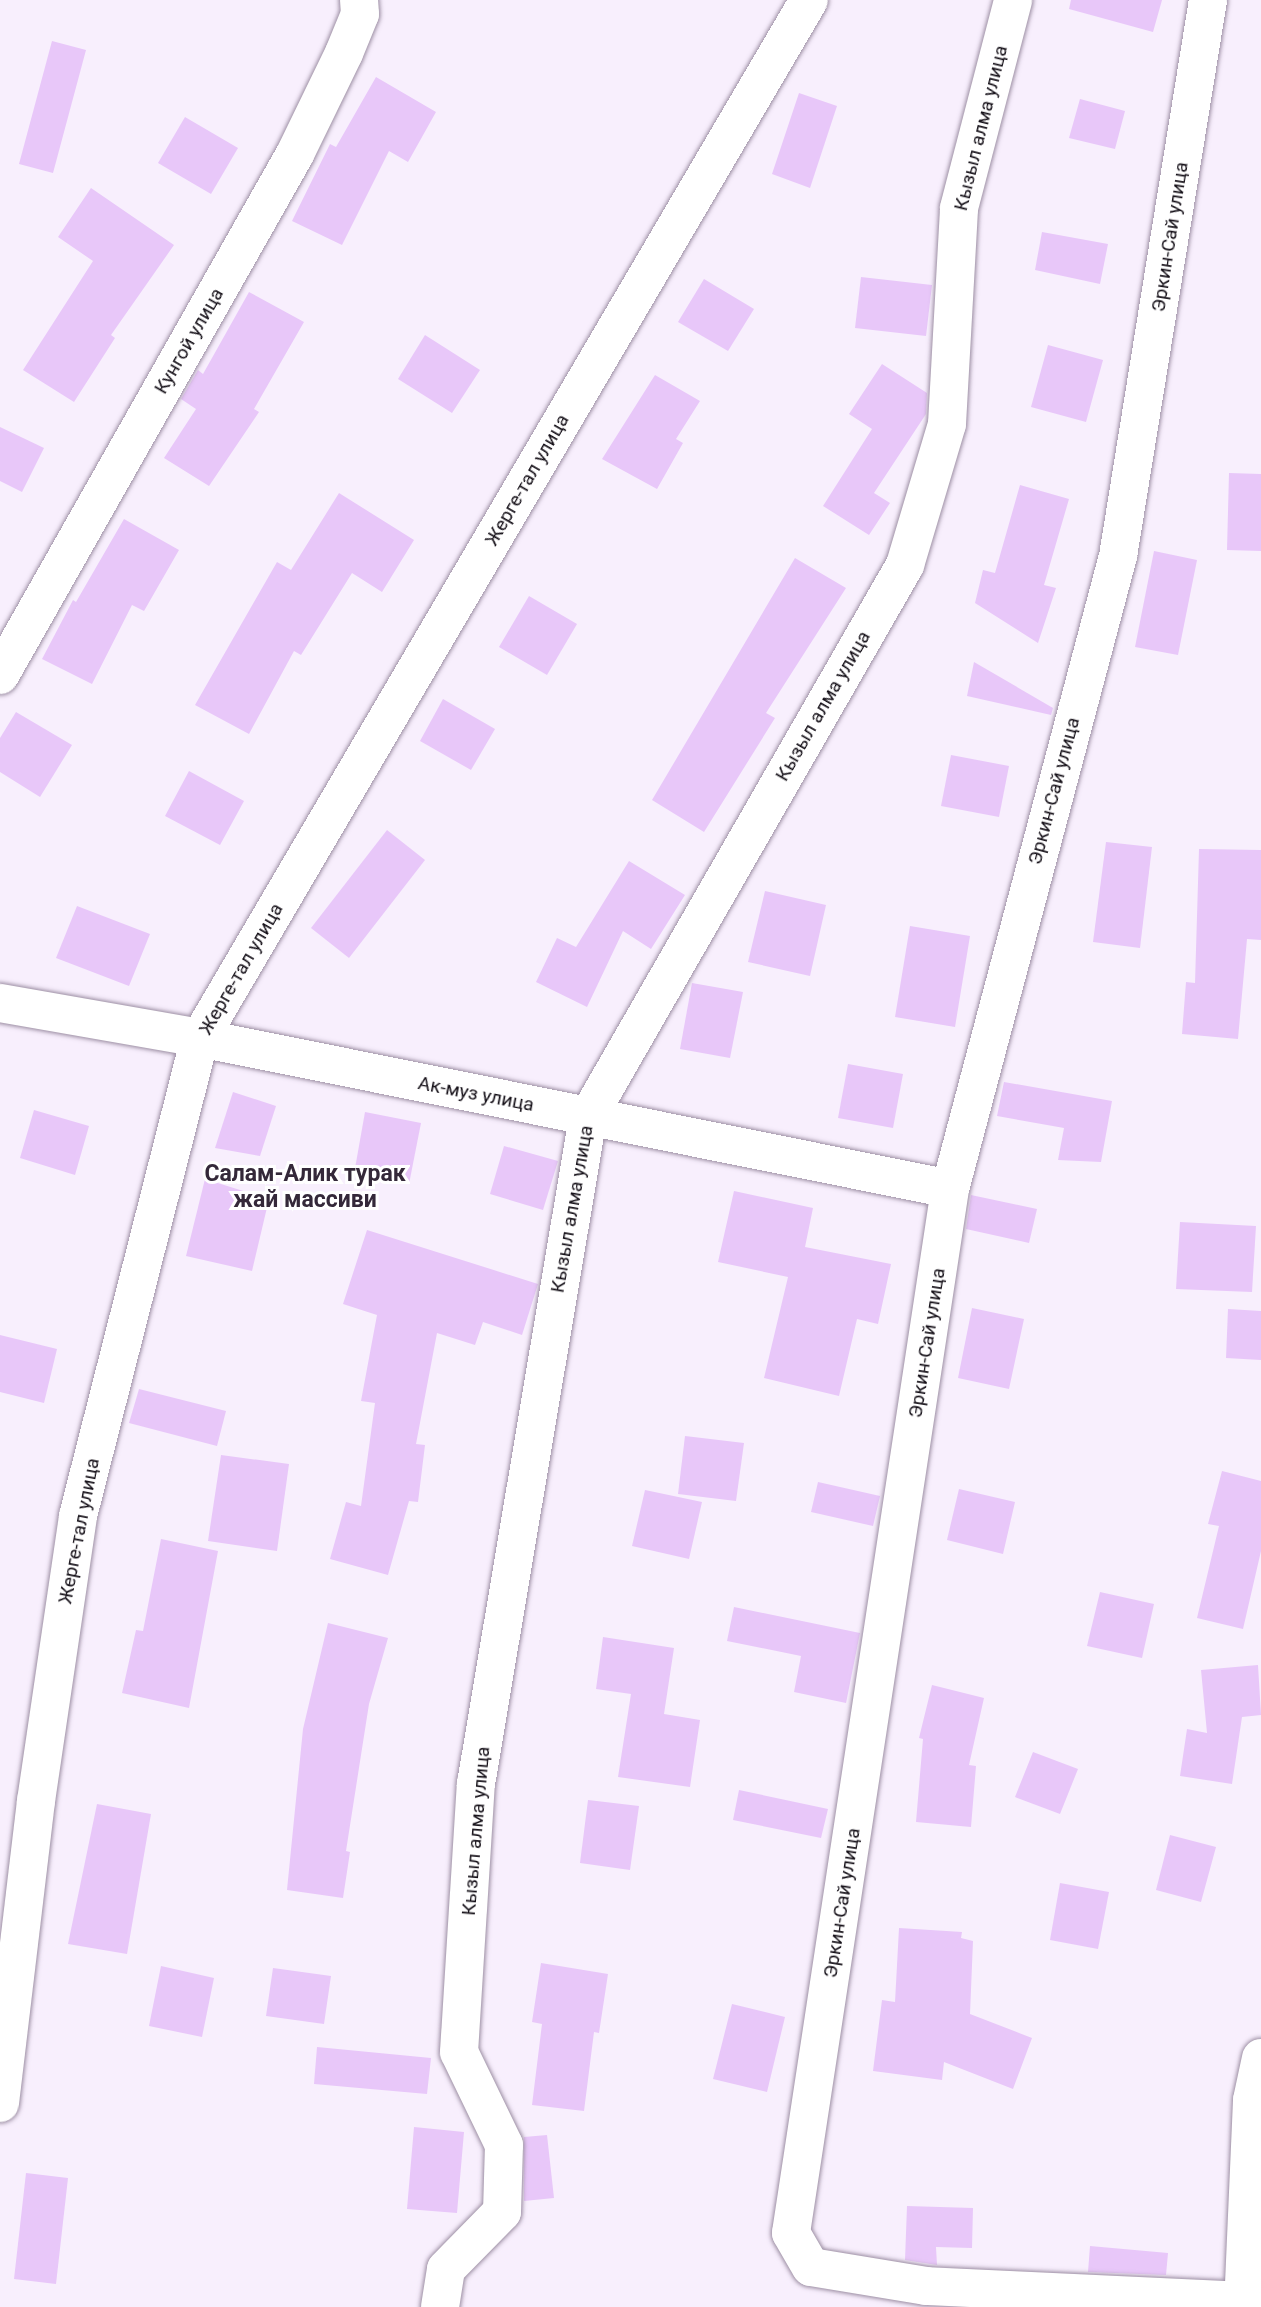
<!DOCTYPE html>
<html>
<head>
<meta charset="utf-8">
<style>
  body { margin:0 }
  #map { position:relative; width:1261px; height:2307px; overflow:hidden; background:#f8effd; font-family:Roboto,sans-serif }
  div>[style] { position:absolute }
  .building>* { inset:0; background:#e8c7f9 }
  .roads { filter:drop-shadow(0 0 2px #9d8fa4) drop-shadow(0 0 2px #9d8fa4) }
  .street>* { height:38px; margin:-19px; padding:0 19px; transform-origin:19px; border-radius:19px; background:#fff }
  .secondary>* { height:38px; margin:-19px; padding:0 19px; transform-origin:19px; border-radius:19px; background:#fff }
  span { translate:-50% -50%; white-space:nowrap; text-align:center; line-height:1.15; -webkit-text-stroke:6px #fff; paint-order:stroke }
  .street-label { font-size:19px; color:#140f17 }
  .quarter-label { font-size:23px; color:#342839; font-weight:700 }
</style>
</head>
<body>
<div id="map">
  <div class="building">
    <div style="clip-path:polygon(1071px 0,1162px 0,1153px 32px,1069px 9px)"></div>
    <div style="clip-path:polygon(52px 41px,86px 50px,53px 173px,19px 164px)"></div>
    <div style="clip-path:polygon(376px 77px,436px 112px,408px 162px,389px 151px,342px 245px,292px 221px,330px 144px,336px 147px)"></div>
    <div style="clip-path:polygon(799px 93px,837px 106px,810px 188px,772px 174px)"></div>
    <div style="clip-path:polygon(1080px 99px,1125px 111px,1115px 149px,1069px 138px)"></div>
    <div style="clip-path:polygon(185px 117px,238px 148px,211px 194px,158px 163px)"></div>
    <div style="clip-path:polygon(91px 188px,174px 245px,111px 335px,115px 338px,74px 402px,23px 370px,93px 261px,58px 237px)"></div>
    <div style="clip-path:polygon(1042px 232px,1108px 244px,1100px 284px,1035px 270px)"></div>
    <div style="clip-path:polygon(861px 277px,932px 285px,926px 336px,855px 328px)"></div>
    <div style="clip-path:polygon(704px 279px,754px 309px,728px 351px,678px 322px)"></div>
    <div style="clip-path:polygon(249px 292px,304px 322px,254px 409px,259px 412px,209px 486px,164px 458px,196px 409px,181px 399px,198px 370px,203px 374px)"></div>
    <div style="clip-path:polygon(425px 335px,480px 370px,452px 413px,398px 379px)"></div>
    <div style="clip-path:polygon(1048px 345px,1103px 360px,1086px 422px,1031px 407px)"></div>
    <div style="clip-path:polygon(882px 364px,927px 393px,926px 414px,874px 493px,890px 503px,869px 535px,823px 506px,872px 429px,849px 414px)"></div>
    <div style="clip-path:polygon(655px 375px,700px 401px,676px 439px,683px 443px,657px 489px,602px 459px)"></div>
    <div style="clip-path:polygon(0 427px,44px 448px,22px 492px,0 481px)"></div>
    <div style="clip-path:polygon(1229px 473px,1261px 474px,1261px 551px,1227px 550px)"></div>
    <div style="clip-path:polygon(1020px 485px,1069px 499px,1044px 585px,1056px 588px,1038px 643px,975px 603px,983px 570px,995px 573px)"></div>
    <div style="clip-path:polygon(339px 493px,414px 540px,382px 592px,352px 573px,301px 655px,294px 651px,249px 734px,195px 705px,277px 562px,291px 570px)"></div>
    <div style="clip-path:polygon(124px 519px,179px 550px,144px 611px,132px 605px,92px 684px,42px 659px,73px 600px,76px 602px)"></div>
    <div style="clip-path:polygon(1154px 551px,1197px 560px,1178px 655px,1135px 647px)"></div>
    <div style="clip-path:polygon(795px 558px,846px 588px,766px 713px,775px 718px,704px 832px,652px 800px)"></div>
    <div style="clip-path:polygon(529px 596px,577px 624px,547px 675px,499px 647px)"></div>
    <div style="clip-path:polygon(974px 662px,1053px 708px,1051px 715px,967px 696px)"></div>
    <div style="clip-path:polygon(443px 699px,495px 729px,471px 770px,420px 741px)"></div>
    <div style="clip-path:polygon(16px 712px,72px 745px,40px 797px,0 772px,0 738px)"></div>
    <div style="clip-path:polygon(951px 755px,1009px 766px,999px 817px,941px 806px)"></div>
    <div style="clip-path:polygon(189px 771px,244px 801px,220px 845px,165px 816px)"></div>
    <div style="clip-path:polygon(387px 830px,425px 860px,349px 958px,311px 928px)"></div>
    <div style="clip-path:polygon(1106px 842px,1152px 847px,1140px 948px,1093px 942px)"></div>
    <div style="clip-path:polygon(1199px 849px,1261px 850px,1261px 940px,1247px 939px,1238px 1039px,1182px 1034px,1186px 982px,1195px 983px)"></div>
    <div style="clip-path:polygon(629px 861px,685px 895px,651px 949px,623px 931px,587px 1007px,536px 982px,557px 938px,576px 947px)"></div>
    <div style="clip-path:polygon(765px 891px,826px 905px,810px 976px,748px 962px)"></div>
    <div style="clip-path:polygon(77px 906px,150px 934px,129px 986px,56px 958px)"></div>
    <div style="clip-path:polygon(910px 926px,970px 936px,955px 1027px,895px 1017px)"></div>
    <div style="clip-path:polygon(692px 983px,743px 992px,730px 1058px,680px 1049px)"></div>
    <div style="clip-path:polygon(848px 1064px,903px 1074px,893px 1128px,838px 1118px)"></div>
    <div style="clip-path:polygon(1004px 1082px,1112px 1101px,1101px 1162px,1058px 1160px,1064px 1128px,997px 1116px)"></div>
    <div style="clip-path:polygon(233px 1092px,276px 1106px,260px 1156px,215px 1148px)"></div>
    <div style="clip-path:polygon(34px 1110px,89px 1126px,75px 1175px,20px 1158px)"></div>
    <div style="clip-path:polygon(365px 1112px,421px 1123px,409px 1184px,354px 1174px)"></div>
    <div style="clip-path:polygon(504px 1146px,558px 1161px,543px 1210px,490px 1194px)"></div>
    <div style="clip-path:polygon(205px 1179px,269px 1199px,252px 1271px,186px 1256px)"></div>
    <div style="clip-path:polygon(734px 1191px,813px 1208px,805px 1247px,891px 1264px,878px 1324px,857px 1319px,839px 1396px,764px 1378px,788px 1277px,718px 1262px)"></div>
    <div style="clip-path:polygon(971px 1195px,1037px 1209px,1029px 1243px,966px 1229px)"></div>
    <div style="clip-path:polygon(1180px 1222px,1256px 1226px,1252px 1292px,1176px 1289px)"></div>
    <div style="clip-path:polygon(367px 1230px,538px 1284px,522px 1335px,483px 1322px,475px 1345px,437px 1333px,416px 1444px,425px 1445px,418px 1502px,409px 1501px,388px 1575px,330px 1559px,346px 1502px,361px 1506px,375px 1403px,361px 1401px,377px 1315px,343px 1304px)"></div>
    <div style="clip-path:polygon(972px 1308px,1024px 1319px,1009px 1389px,958px 1378px)"></div>
    <div style="clip-path:polygon(1228px 1309px,1261px 1311px,1261px 1360px,1226px 1358px)"></div>
    <div style="clip-path:polygon(0 1335px,57px 1349px,44px 1403px,0 1392px)"></div>
    <div style="clip-path:polygon(139px 1389px,226px 1411px,217px 1446px,129px 1423px)"></div>
    <div style="clip-path:polygon(685px 1436px,744px 1443px,736px 1501px,678px 1494px)"></div>
    <div style="clip-path:polygon(221px 1455px,289px 1464px,277px 1551px,208px 1541px)"></div>
    <div style="clip-path:polygon(1222px 1471px,1261px 1481px,1261px 1551px,1243px 1629px,1197px 1618px,1219px 1526px,1208px 1524px)"></div>
    <div style="clip-path:polygon(818px 1482px,880px 1496px,873px 1526px,811px 1512px)"></div>
    <div style="clip-path:polygon(959px 1489px,1015px 1502px,1003px 1554px,947px 1540px)"></div>
    <div style="clip-path:polygon(645px 1490px,702px 1502px,689px 1559px,632px 1546px)"></div>
    <div style="clip-path:polygon(161px 1539px,218px 1551px,189px 1708px,122px 1693px,136px 1630px,143px 1631px)"></div>
    <div style="clip-path:polygon(1100px 1592px,1154px 1604px,1142px 1658px,1087px 1646px)"></div>
    <div style="clip-path:polygon(734px 1607px,860px 1633px,846px 1703px,794px 1692px,801px 1656px,727px 1641px)"></div>
    <div style="clip-path:polygon(328px 1623px,388px 1638px,369px 1704px,346px 1851px,350px 1852px,343px 1898px,287px 1890px,303px 1729px)"></div>
    <div style="clip-path:polygon(603px 1637px,674px 1648px,664px 1714px,700px 1720px,690px 1787px,618px 1777px,631px 1694px,596px 1689px)"></div>
    <div style="clip-path:polygon(1258px 1665px,1261px 1715px,1242px 1717px,1232px 1784px,1180px 1776px,1187px 1729px,1207px 1733px,1201px 1670px)"></div>
    <div style="clip-path:polygon(932px 1685px,984px 1698px,969px 1765px,976px 1766px,971px 1827px,916px 1822px,923px 1739px,919px 1738px)"></div>
    <div style="clip-path:polygon(1033px 1752px,1078px 1769px,1060px 1814px,1015px 1797px)"></div>
    <div style="clip-path:polygon(739px 1790px,828px 1809px,821px 1838px,733px 1820px)"></div>
    <div style="clip-path:polygon(588px 1800px,639px 1806px,630px 1870px,580px 1863px)"></div>
    <div style="clip-path:polygon(97px 1804px,151px 1814px,127px 1954px,68px 1944px)"></div>
    <div style="clip-path:polygon(1170px 1835px,1216px 1847px,1201px 1902px,1156px 1890px)"></div>
    <div style="clip-path:polygon(1060px 1883px,1109px 1892px,1098px 1949px,1050px 1940px)"></div>
    <div style="clip-path:polygon(899px 1928px,962px 1932px,961px 1938px,973px 1941px,970px 2014px,1032px 2038px,1013px 2089px,944px 2062px,942px 2080px,873px 2071px,882px 2000px,895px 2002px)"></div>
    <div style="clip-path:polygon(541px 1963px,608px 1974px,599px 2033px,594px 2032px,584px 2111px,532px 2105px,542px 2024px,532px 2022px)"></div>
    <div style="clip-path:polygon(161px 1966px,214px 1978px,202px 2037px,149px 2026px)"></div>
    <div style="clip-path:polygon(273px 1968px,331px 1976px,324px 2024px,266px 2016px)"></div>
    <div style="clip-path:polygon(732px 2004px,785px 2017px,767px 2092px,713px 2079px)"></div>
    <div style="clip-path:polygon(317px 2047px,431px 2058px,427px 2094px,314px 2084px)"></div>
    <div style="clip-path:polygon(414px 2127px,464px 2132px,457px 2213px,407px 2209px)"></div>
    <div style="clip-path:polygon(547px 2135px,554px 2198px,524px 2201px,524px 2137px)"></div>
    <div style="clip-path:polygon(26px 2173px,68px 2178px,56px 2284px,14px 2279px)"></div>
    <div style="clip-path:polygon(907px 2206px,973px 2208px,972px 2248px,936px 2247px,937px 2265px,905px 2260px)"></div>
    <div style="clip-path:polygon(1090px 2246px,1168px 2253px,1166px 2275px,1088px 2272px)"></div>
  </div>
  <div class="roads">
    <div class="street">
      <div style="left:1208px;top:0;width:563px;rotate:99.19deg"></div>
      <div style="left:1118px;top:556px;width:655px;rotate:104.86deg"></div>
      <div style="left:950px;top:1189px;width:1056px;rotate:98.66deg"></div>
      <div style="left:791px;top:2233px;width:39px;rotate:60deg"></div>
      <div style="left:811px;top:2267px;width:117px;rotate:9.4deg"></div>
      <div style="left:926px;top:2286px;width:317px;rotate:2.7deg"></div>
      <div style="left:0;top:675px;width:599px;rotate:-60.48deg"></div>
      <div style="left:295px;top:154px;width:112px;rotate:-64.1deg"></div>
      <div style="left:344px;top:53px;width:42px;rotate:-67.7deg"></div>
      <div style="left:360px;top:14px;width:14px;rotate:-94deg"></div>
      <div style="left:0;top:1003px;width:203px;rotate:9.9deg"></div>
      <div style="left:200px;top:1038px;width:765px;rotate:11.38deg"></div>
      <div style="left:0;top:2103px;width:304px;rotate:-83.2deg"></div>
      <div style="left:36px;top:1801px;width:288px;rotate:-81.6deg"></div>
      <div style="left:78px;top:1516px;width:493px;rotate:-75.7deg"></div>
      <div style="left:200px;top:1038px;width:1203px;rotate:-59.6deg"></div>
      <div style="left:440px;top:2307px;width:38px;rotate:-81deg"></div>
      <div style="left:446px;top:2269px;width:80px;rotate:-45.5deg"></div>
      <div style="left:502px;top:2212px;width:67px;rotate:-88.3deg"></div>
      <div style="left:504px;top:2145px;width:103px;rotate:-115.8deg"></div>
      <div style="left:459px;top:2052px;width:269px;rotate:-86.4deg"></div>
      <div style="left:476px;top:1784px;width:676px;rotate:-80.47deg"></div>
      <div style="left:588px;top:1117px;width:637px;rotate:-60.13deg"></div>
      <div style="left:905px;top:565px;width:147px;rotate:-73.4deg"></div>
      <div style="left:947px;top:424px;width:216px;rotate:-86.8deg"></div>
      <div style="left:959px;top:208px;width:215px;rotate:-75.4deg"></div>
    </div>
    <div class="secondary">
      <div style="left:1243px;top:2307px;width:207px;rotate:-87.5deg"></div>
      <div style="left:1252px;top:2100px;width:43px;rotate:-77.9deg"></div>
    </div>
  </div>
  <div class="street-label">
    <span style="left:981px;top:128px;rotate:-76deg">Кызыл алма улица</span>
    <span style="left:1170px;top:237px;rotate:-81deg">Эркин-Сай улица</span>
    <span style="left:189px;top:341px;rotate:-60deg">Кунгой улица</span>
    <span style="left:527px;top:480px;rotate:-60deg">Жерге-тал улица</span>
    <span style="left:823px;top:706px;rotate:-60deg">Кызыл алма улица</span>
    <span style="left:1054px;top:791px;rotate:-75deg">Эркин-Сай улица</span>
    <span style="left:241px;top:969px;rotate:-60deg">Жерге-тал улица</span>
    <span style="left:476px;top:1094px;rotate:11deg">Ак-муз улица</span>
    <span style="left:572px;top:1209px;rotate:-80deg">Кызыл алма улица</span>
    <span style="left:927px;top:1343px;rotate:-81deg">Эркин-Сай улица</span>
    <span style="left:79px;top:1531px;rotate:-79deg">Жерге-тал улица</span>
    <span style="left:476px;top:1831px;rotate:-85deg">Кызыл алма улица</span>
    <span style="left:842px;top:1903px;rotate:-81deg">Эркин-Сай улица</span>
  </div>
  <div class="quarter-label">
    <span style="left:305px;top:1187px">Салам-Алик турак<br>жай массиви</span>
  </div>
</div>
</body>
</html>
